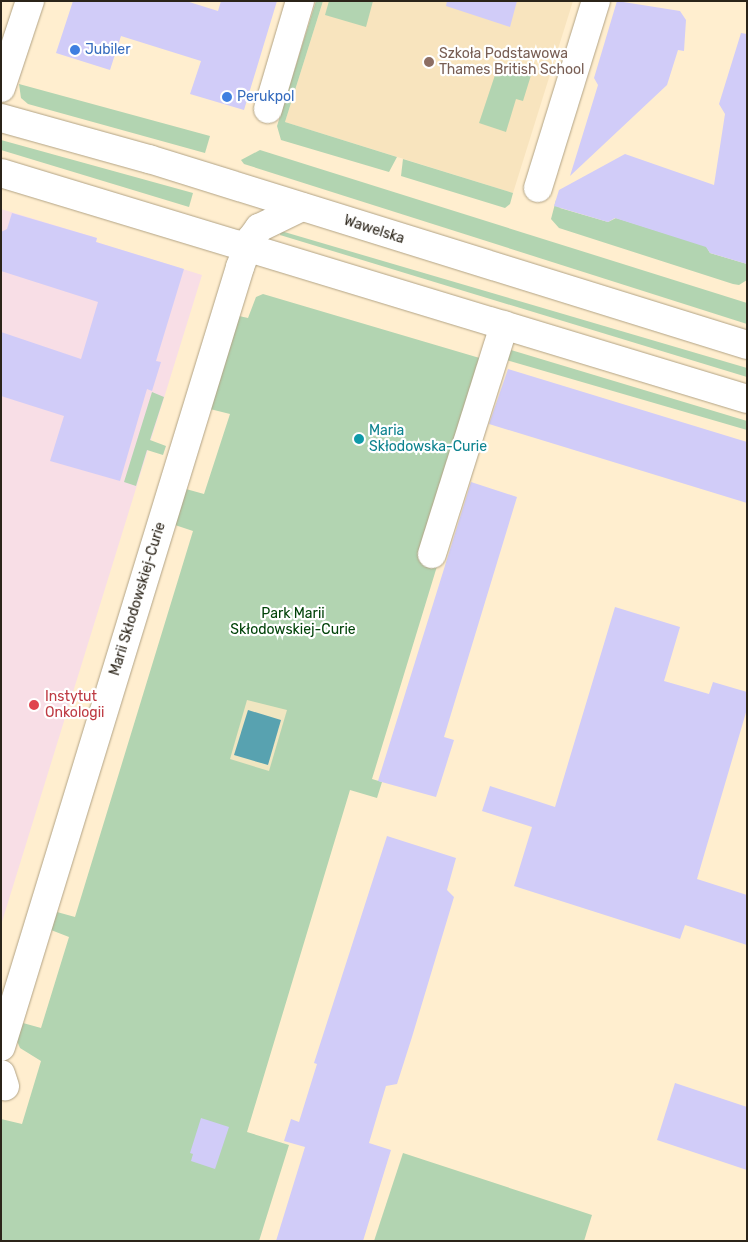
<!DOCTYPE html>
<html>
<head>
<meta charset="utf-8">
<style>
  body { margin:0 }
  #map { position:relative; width:748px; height:1242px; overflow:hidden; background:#ffeecf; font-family:Rubik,sans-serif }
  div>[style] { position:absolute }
  .built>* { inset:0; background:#f8e4be }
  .medical>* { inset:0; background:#f8dee6 }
  .green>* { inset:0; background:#b2d4b1 }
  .sand>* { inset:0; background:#f0e6c1 }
  .water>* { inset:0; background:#58a2b0 }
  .building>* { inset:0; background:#d1ccf8 }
  .roads { filter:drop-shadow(0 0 1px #b2a385) drop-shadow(0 0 1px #b2a385) }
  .street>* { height:28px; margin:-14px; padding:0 14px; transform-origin:14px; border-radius:14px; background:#fff }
  .primary>* { height:28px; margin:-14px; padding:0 14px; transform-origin:14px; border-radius:14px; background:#fff }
  .dots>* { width:14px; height:14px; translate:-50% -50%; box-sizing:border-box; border:2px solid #fff; border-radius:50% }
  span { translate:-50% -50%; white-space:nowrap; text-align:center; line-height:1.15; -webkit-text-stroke:4.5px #fff; paint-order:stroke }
  .shop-label { font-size:14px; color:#366cbe }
  .left { translate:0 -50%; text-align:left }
  .education-label { font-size:14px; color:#785e54 }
  .street-label { font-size:14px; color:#2b2419 }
  .culture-label { font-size:14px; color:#0d838f }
  .park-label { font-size:14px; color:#004208 }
  .health-label { font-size:14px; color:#be3a42 }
  .frame { position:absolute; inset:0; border:2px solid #2b2419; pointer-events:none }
</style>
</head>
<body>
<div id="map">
  <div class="built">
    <div style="clip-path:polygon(323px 1px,573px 1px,513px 193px,285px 122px)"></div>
  </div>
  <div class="medical">
    <div style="clip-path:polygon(1px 209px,97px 238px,96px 242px,202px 275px,1px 925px)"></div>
  </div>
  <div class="green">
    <div style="clip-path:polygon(316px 1px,323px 1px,285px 122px,397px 157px,389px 172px,281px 140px,277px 126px)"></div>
    <div style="clip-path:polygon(329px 1px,373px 1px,366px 27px,325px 15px)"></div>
    <div style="clip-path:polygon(508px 64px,532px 72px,523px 101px,516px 99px,506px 132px,479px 123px,496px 72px)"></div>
    <div style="clip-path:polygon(19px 84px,210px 136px,205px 153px,28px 104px,21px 98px)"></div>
    <div style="clip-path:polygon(1px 140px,193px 193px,189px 207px,1px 150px)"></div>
    <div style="clip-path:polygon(260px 150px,747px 303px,747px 324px,244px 164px,241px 160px)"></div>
    <div style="clip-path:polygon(403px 159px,513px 193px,510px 204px,505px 208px,401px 176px)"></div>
    <div style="clip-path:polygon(556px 200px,560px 208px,608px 222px,616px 218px,706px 246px,710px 253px,747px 264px,747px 280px,739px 285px,733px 284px,559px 228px,551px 219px)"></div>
    <div style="clip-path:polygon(281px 231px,747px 368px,747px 377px,280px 235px)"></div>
    <div style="clip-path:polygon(263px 294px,483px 359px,438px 563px,372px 779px,382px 782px,377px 798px,350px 790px,247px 1132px,289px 1145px,259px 1241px,1px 1241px,1px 1119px,22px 1124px,41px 1061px,20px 1048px,17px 1041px,23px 1023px,41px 1028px,69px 937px,51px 930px,57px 912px,75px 917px,193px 531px,175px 525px,186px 489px,204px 494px,230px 414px,210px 409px,239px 316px,248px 318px,256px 297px)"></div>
    <div style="clip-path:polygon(511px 350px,747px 421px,747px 430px,503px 359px)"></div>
    <div style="clip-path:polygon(152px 392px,164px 397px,150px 440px,166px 446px,163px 455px,147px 450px,136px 486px,124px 482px)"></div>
    <div style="clip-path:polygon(403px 1153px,592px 1215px,584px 1241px,374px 1241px)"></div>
  </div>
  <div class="sand">
    <div style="clip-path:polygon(247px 700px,287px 710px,269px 771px,230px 759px)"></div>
  </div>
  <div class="water">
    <div style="clip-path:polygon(248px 710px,281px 720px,268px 765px,234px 755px)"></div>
  </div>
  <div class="building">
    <div style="clip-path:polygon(73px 1px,186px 1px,218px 11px,221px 1px,277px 1px,244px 110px,190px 94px,201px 61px,121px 36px,110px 70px,56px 53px)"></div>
    <div style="clip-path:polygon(447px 1px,517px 1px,510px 27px,446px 6px)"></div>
    <div style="clip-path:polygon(617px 1px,680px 11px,686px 20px,684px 51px,678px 50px,667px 85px,570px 176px,598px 85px,594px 78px)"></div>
    <div style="clip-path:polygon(741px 33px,747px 34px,747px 264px,710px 253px,706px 247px,615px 218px,608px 222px,554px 206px,559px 190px,625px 154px,714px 185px,725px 114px,719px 104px)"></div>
    <div style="clip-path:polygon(12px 213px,97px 238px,96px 242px,184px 269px,156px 361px,161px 362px,152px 391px,147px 389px,120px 481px,50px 461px,64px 416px,1px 396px,1px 332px,81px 359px,98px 302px,1px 271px,1px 232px,7px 229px)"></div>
    <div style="clip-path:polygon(508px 369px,747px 442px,747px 503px,489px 424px)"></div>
    <div style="clip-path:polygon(471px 482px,517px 497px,444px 737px,454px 740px,436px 797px,378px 781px)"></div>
    <div style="clip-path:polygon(615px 607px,680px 627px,664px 681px,709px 694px,713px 682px,747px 692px,747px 709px,697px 879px,747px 895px,747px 945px,685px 925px,680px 939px,514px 886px,532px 827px,482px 811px,490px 786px,555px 807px)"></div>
    <div style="clip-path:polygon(387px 836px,456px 858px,447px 890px,454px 897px,412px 1037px,397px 1084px,386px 1086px,369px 1143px,391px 1150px,363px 1241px,276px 1241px,305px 1147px,284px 1141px,291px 1119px,299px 1122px,317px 1064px,314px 1063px)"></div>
    <div style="clip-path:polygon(675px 1083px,747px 1107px,747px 1170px,657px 1140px)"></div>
    <div style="clip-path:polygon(201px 1118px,229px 1127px,215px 1169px,191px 1161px,193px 1154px,190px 1153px)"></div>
  </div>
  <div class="roads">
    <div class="street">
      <div style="left:1px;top:88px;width:92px;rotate:-71.6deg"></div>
      <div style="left:268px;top:109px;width:113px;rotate:-73.5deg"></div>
      <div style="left:538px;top:188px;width:196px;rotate:-72.8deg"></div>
      <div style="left:432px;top:554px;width:240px;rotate:-72.5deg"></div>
      <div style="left:1px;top:1047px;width:816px;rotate:-72.96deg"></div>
      <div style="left:240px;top:267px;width:30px;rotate:-69deg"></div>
      <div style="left:251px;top:239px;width:14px;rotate:-54deg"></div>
      <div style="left:259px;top:228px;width:48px;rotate:-26deg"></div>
      <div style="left:1px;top:1074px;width:13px;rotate:72deg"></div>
    </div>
    <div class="primary">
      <div style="left:1px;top:118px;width:154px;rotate:15.5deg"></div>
      <div style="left:149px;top:159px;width:626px;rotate:17.28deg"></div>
      <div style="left:1px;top:173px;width:779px;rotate:16.85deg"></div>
    </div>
  </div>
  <div class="dots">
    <div style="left:75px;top:50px;background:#3f7fe0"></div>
    <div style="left:429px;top:62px;background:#8d6e63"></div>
    <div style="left:227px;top:97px;background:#3f7fe0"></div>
    <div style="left:359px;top:439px;background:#0f9aa8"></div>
    <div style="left:34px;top:705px;background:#e0444e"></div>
  </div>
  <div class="shop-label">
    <span class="left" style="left:85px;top:50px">Jubiler</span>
    <span class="left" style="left:237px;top:97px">Perukpol</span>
  </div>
  <div class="education-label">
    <span class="left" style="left:439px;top:62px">Szkoła Podstawowa<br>Thames British School</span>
  </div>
  <div class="street-label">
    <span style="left:374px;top:230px;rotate:18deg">Wawelska</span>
    <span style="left:138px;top:599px;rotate:-73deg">Marii Skłodowskiej-Curie</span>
  </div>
  <div class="culture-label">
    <span class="left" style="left:369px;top:439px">Maria<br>Skłodowska-Curie</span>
  </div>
  <div class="park-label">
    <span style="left:293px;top:622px">Park Marii<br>Skłodowskiej-Curie</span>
  </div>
  <div class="health-label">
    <span class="left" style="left:45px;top:705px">Instytut<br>Onkologii</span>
  </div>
  <div class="frame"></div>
</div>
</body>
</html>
